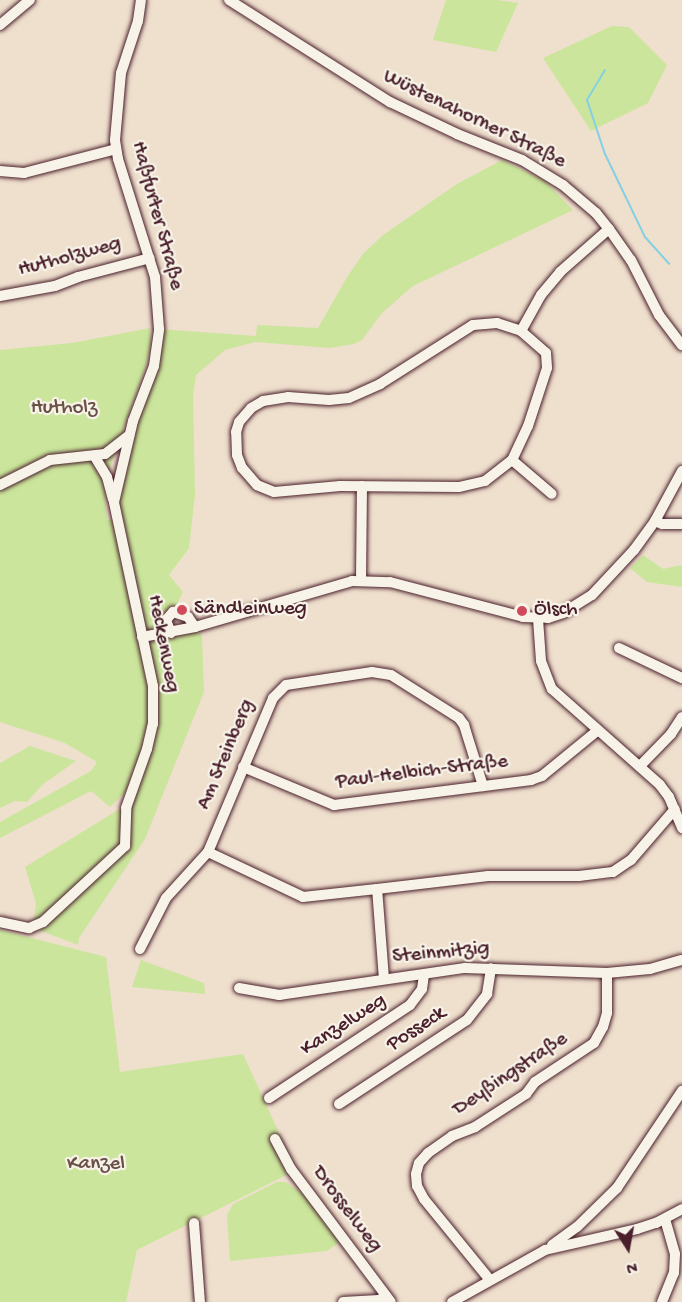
<!DOCTYPE html>
<html>
<head>
<meta charset="utf-8">
<style>
  body { margin:0 }
  #map { position:relative; width:682px; height:1302px; overflow:hidden; background:#efdfcd; font-family:"Gochi Hand",sans-serif }
  div>[style] { position:absolute }
  .green>* { inset:0; background:#cbe69c }
  .stream>* { height:2px; margin:-1px; padding:0 1px; transform-origin:1px; border-radius:1px; background:#84d0e3 }
  .roads { filter:drop-shadow(0 0 2px #4a1f2b) drop-shadow(0 0 2px #4a1f2b) }
  .minor>* { height:10px; margin:-5px; padding:0 5px; transform-origin:5px; border-radius:5px; background:#f7f3e8 }
  .dots>* { width:16px; height:16px; translate:-50% -50%; box-sizing:border-box; border:3px solid #f7f3e8; border-radius:50% }
  span { translate:-50% -50%; white-space:nowrap; text-align:center; line-height:1.15; -webkit-text-stroke:4.5px #f7f3e8; paint-order:stroke }
  .street-label { font-size:21px; color:#4a1f2b }
  .park-label { font-size:21px; color:#6a5147 }
  .poi-label { font-size:21px; color:#4a1f2b }
  .left { translate:0 -50%; text-align:left }
  .north { position:absolute; left:598px; top:1218px; width:60px; height:60px; -webkit-text-stroke:4px #f7f3e8; paint-order:stroke; rotate:169deg; font-size:16px; font-weight:700; line-height:24px; text-align:center; color:#4a1f2b }
  .north::after { content:''; display:block; margin:auto; width:21px; height:27px; background:#4a1f2b; clip-path:polygon(50% 0,100% 100%,50% 72%,0 100%) }
</style>
</head>
<body>
<div id="map">
  <div class="green">
    <div style="clip-path:polygon(446px 0,497px 0,518px 3px,496px 52px,433px 40px)"></div>
    <div style="clip-path:polygon(612px 26px,629px 27px,667px 65px,648px 103px,591px 131px,543px 58px)"></div>
    <div style="clip-path:polygon(502px 160px,545px 181px,573px 210px,413px 286px,382px 313px,362px 340px,354px 344px,330px 348px,255px 342px,225px 350px,196px 375px,193px 395px,195px 495px,189px 548px,169px 575px,183px 592px,173px 612px,171px 633px,143px 637px,153px 739px,149px 642px,191px 631px,202px 634px,204px 692px,145px 839px,79px 938px,78px 945px,31px 927px,120px 852px,129px 798px,125px 793px,110px 807px,91px 791px,0 838px,0 822px,91px 771px,97px 762px,65px 743px,0 722px,0 350px,72px 343px,150px 328px,151px 346px,145px 368px,104px 485px,107px 520px,115px 519px,114px 502px,159px 329px,256px 336px,257px 325px,318px 328px,347px 277px,363px 254px,383px 235px,457px 184px)"></div>
    <div style="clip-path:polygon(643px 555px,663px 569px,682px 565px,682px 587px,647px 582px,630px 568px)"></div>
    <div style="clip-path:polygon(30px 746px,76px 761px,42px 785px,27px 802px,15px 801px,0 808px,0 763px)"></div>
    <div style="clip-path:polygon(123px 807px,119px 847px,49px 912px,34px 921px,36px 903px,25px 867px)"></div>
    <div style="clip-path:polygon(0 930px,106px 957px,120px 1072px,243px 1054px,296px 1170px,137px 1250px,126px 1302px,0 1302px)"></div>
    <div style="clip-path:polygon(141px 960px,204px 983px,205px 994px,132px 987px)"></div>
    <div style="clip-path:polygon(277px 1182px,285px 1182px,308px 1197px,340px 1242px,327px 1251px,230px 1261px,227px 1215px,233px 1204px)"></div>
  </div>
  <div class="stream">
    <div style="left:605px;top:70px;width:35px;rotate:121deg"></div>
    <div style="left:587px;top:100px;width:57px;rotate:71.6deg"></div>
    <div style="left:605px;top:154px;width:92px;rotate:64.3deg"></div>
    <div style="left:645px;top:237px;width:36px;rotate:48deg"></div>
  </div>
  <div class="roads">
    <div class="minor">
      <div style="left:229px;top:0;width:191px;rotate:32.4deg"></div>
      <div style="left:390px;top:102px;width:74px;rotate:25.5deg"></div>
      <div style="left:457px;top:134px;width:70px;rotate:21.8deg"></div>
      <div style="left:522px;top:160px;width:48px;rotate:31.4deg"></div>
      <div style="left:563px;top:185px;width:43px;rotate:40.3deg"></div>
      <div style="left:596px;top:213px;width:21px;rotate:51deg"></div>
      <div style="left:609px;top:229px;width:38px;rotate:55deg"></div>
      <div style="left:631px;top:260px;width:62px;rotate:63deg"></div>
      <div style="left:659px;top:315px;width:38px;rotate:53deg"></div>
      <div style="left:0;top:25px;width:39px;rotate:-40deg"></div>
      <div style="left:0;top:171px;width:24px;rotate:5deg"></div>
      <div style="left:24px;top:173px;width:95px;rotate:-14.6deg"></div>
      <div style="left:0;top:296px;width:56px;rotate:-10.3deg"></div>
      <div style="left:55px;top:286px;width:25px;rotate:-21deg"></div>
      <div style="left:78px;top:277px;width:74px;rotate:-14.8deg"></div>
      <div style="left:521px;top:331px;width:33px;rotate:41deg"></div>
      <div style="left:546px;top:353px;width:15px;rotate:86deg"></div>
      <div style="left:547px;top:368px;width:61px;rotate:108.1deg"></div>
      <div style="left:528px;top:426px;width:38px;rotate:115deg"></div>
      <div style="left:512px;top:460px;width:34px;rotate:142deg"></div>
      <div style="left:485px;top:481px;width:27px;rotate:167deg"></div>
      <div style="left:459px;top:487px;width:119px;rotate:-179.5deg"></div>
      <div style="left:340px;top:486px;width:66px;rotate:174.8deg"></div>
      <div style="left:274px;top:492px;width:18px;rotate:-158deg"></div>
      <div style="left:257px;top:485px;width:23px;rotate:-131deg"></div>
      <div style="left:242px;top:468px;width:14px;rotate:-111deg"></div>
      <div style="left:237px;top:455px;width:23px;rotate:-92deg"></div>
      <div style="left:236px;top:432px;width:10px;rotate:-73deg"></div>
      <div style="left:239px;top:422px;width:18px;rotate:-49deg"></div>
      <div style="left:251px;top:408px;width:14px;rotate:-30deg"></div>
      <div style="left:263px;top:401px;width:25px;rotate:-9deg"></div>
      <div style="left:288px;top:397px;width:41px;rotate:4.2deg"></div>
      <div style="left:329px;top:400px;width:20px;rotate:-6deg"></div>
      <div style="left:349px;top:398px;width:34px;rotate:-24deg"></div>
      <div style="left:380px;top:384px;width:110px;rotate:-32.4deg"></div>
      <div style="left:473px;top:325px;width:24px;rotate:-5deg"></div>
      <div style="left:497px;top:323px;width:25px;rotate:18deg"></div>
      <div style="left:521px;top:331px;width:41px;rotate:-60.9deg"></div>
      <div style="left:541px;top:295px;width:30px;rotate:-50deg"></div>
      <div style="left:560px;top:272px;width:65px;rotate:-41.3deg"></div>
      <div style="left:95px;top:457px;width:23px;rotate:59deg"></div>
      <div style="left:107px;top:477px;width:23px;rotate:75deg"></div>
      <div style="left:512px;top:460px;width:52px;rotate:40.4deg"></div>
      <div style="left:0;top:485px;width:56px;rotate:-26.6deg"></div>
      <div style="left:50px;top:460px;width:55px;rotate:-6.2deg"></div>
      <div style="left:105px;top:454px;width:31px;rotate:-38deg"></div>
      <div style="left:655px;top:521px;width:8px;rotate:23deg"></div>
      <div style="left:662px;top:524px;width:20px"></div>
      <div style="left:361px;top:580px;width:94px;rotate:-89.4deg"></div>
      <div style="left:538px;top:619px;width:42px;rotate:85.9deg"></div>
      <div style="left:541px;top:661px;width:30px;rotate:69deg"></div>
      <div style="left:552px;top:689px;width:144px;rotate:41.6deg"></div>
      <div style="left:660px;top:785px;width:15px;rotate:53deg"></div>
      <div style="left:669px;top:797px;width:34px;rotate:67deg"></div>
      <div style="left:171px;top:633px;width:14px;rotate:-111deg"></div>
      <div style="left:166px;top:620px;width:11px;rotate:-49deg"></div>
      <div style="left:173px;top:612px;width:16px;rotate:18deg"></div>
      <div style="left:188px;top:617px;width:12px;rotate:55deg"></div>
      <div style="left:142px;top:637px;width:54px;rotate:-10.7deg"></div>
      <div style="left:195px;top:627px;width:164px;rotate:-16.3deg"></div>
      <div style="left:352px;top:581px;width:38px;rotate:2deg"></div>
      <div style="left:390px;top:582px;width:138px;rotate:14.7deg"></div>
      <div style="left:523px;top:617px;width:25px;rotate:2deg"></div>
      <div style="left:548px;top:618px;width:16px;rotate:-18deg"></div>
      <div style="left:563px;top:613px;width:34px;rotate:-32deg"></div>
      <div style="left:592px;top:595px;width:62px;rotate:-47deg"></div>
      <div style="left:634px;top:550px;width:36px;rotate:-54deg"></div>
      <div style="left:655px;top:521px;width:57px;rotate:-61.6deg"></div>
      <div style="left:619px;top:648px;width:70px;rotate:25.5deg"></div>
      <div style="left:640px;top:766px;width:45px;rotate:-45.9deg"></div>
      <div style="left:671px;top:734px;width:20px;rotate:-57deg"></div>
      <div style="left:243px;top:767px;width:99px;rotate:22.7deg"></div>
      <div style="left:334px;top:805px;width:199px;rotate:-7.2deg"></div>
      <div style="left:531px;top:780px;width:12px;rotate:-20deg"></div>
      <div style="left:542px;top:776px;width:71px;rotate:-39.3deg"></div>
      <div style="left:208px;top:852px;width:167px;rotate:-67.1deg"></div>
      <div style="left:273px;top:698px;width:18px;rotate:-45deg"></div>
      <div style="left:286px;top:685px;width:87px;rotate:-8.6deg"></div>
      <div style="left:372px;top:672px;width:19px;rotate:9deg"></div>
      <div style="left:391px;top:675px;width:80px;rotate:32.3deg"></div>
      <div style="left:459px;top:718px;width:9px;rotate:54deg"></div>
      <div style="left:464px;top:725px;width:64px;rotate:72.7deg"></div>
      <div style="left:0;top:922px;width:30px;rotate:12deg"></div>
      <div style="left:29px;top:928px;width:15px;rotate:-23deg"></div>
      <div style="left:43px;top:922px;width:112px;rotate:-42.8deg"></div>
      <div style="left:125px;top:846px;width:38px;rotate:-88deg"></div>
      <div style="left:126px;top:808px;width:63px;rotate:-70.4deg"></div>
      <div style="left:147px;top:749px;width:26px;rotate:-77deg"></div>
      <div style="left:153px;top:724px;width:38px;rotate:-90deg"></div>
      <div style="left:153px;top:686px;width:188px;rotate:-102deg"></div>
      <div style="left:114px;top:502px;width:83px;rotate:-76.8deg"></div>
      <div style="left:133px;top:421px;width:59px;rotate:-69.1deg"></div>
      <div style="left:154px;top:366px;width:37px;rotate:-82deg"></div>
      <div style="left:159px;top:329px;width:52px;rotate:-94.4deg"></div>
      <div style="left:155px;top:277px;width:124px;rotate:-107.4deg"></div>
      <div style="left:118px;top:159px;width:19px;rotate:-99deg"></div>
      <div style="left:115px;top:140px;width:67px;rotate:-84.9deg"></div>
      <div style="left:121px;top:73px;width:55px;rotate:-71.9deg"></div>
      <div style="left:138px;top:21px;width:21px;rotate:-82deg"></div>
      <div style="left:140px;top:949px;width:57px;rotate:-63deg"></div>
      <div style="left:166px;top:898px;width:62px;rotate:-47.6deg"></div>
      <div style="left:208px;top:852px;width:105px;rotate:25.3deg"></div>
      <div style="left:303px;top:897px;width:74px;rotate:-6.2deg"></div>
      <div style="left:384px;top:979px;width:90px;rotate:-94.4deg"></div>
      <div style="left:377px;top:889px;width:112px;rotate:-6.7deg"></div>
      <div style="left:488px;top:876px;width:91px"></div>
      <div style="left:579px;top:876px;width:34px;rotate:-7deg"></div>
      <div style="left:613px;top:872px;width:22px;rotate:-34deg"></div>
      <div style="left:631px;top:860px;width:67px;rotate:-49.2deg"></div>
      <div style="left:239px;top:988px;width:41px;rotate:9.9deg"></div>
      <div style="left:279px;top:995px;width:188px;rotate:-8.3deg"></div>
      <div style="left:465px;top:968px;width:142px;rotate:2deg"></div>
      <div style="left:607px;top:973px;width:43px;rotate:-5.3deg"></div>
      <div style="left:650px;top:969px;width:33px;rotate:-16deg"></div>
      <div style="left:269px;top:1098px;width:169px;rotate:-33.4deg"></div>
      <div style="left:410px;top:1005px;width:20px;rotate:-53deg"></div>
      <div style="left:422px;top:989px;width:15px;rotate:-82deg"></div>
      <div style="left:339px;top:1104px;width:153px;rotate:-33.3deg"></div>
      <div style="left:467px;top:1020px;width:33px;rotate:-52deg"></div>
      <div style="left:487px;top:994px;width:26px;rotate:-81deg"></div>
      <div style="left:275px;top:1139px;width:34px;rotate:62deg"></div>
      <div style="left:291px;top:1169px;width:166px;rotate:53.1deg"></div>
      <div style="left:194px;top:1223px;width:79px;rotate:85.7deg"></div>
      <div style="left:552px;top:1245px;width:31px;rotate:-36deg"></div>
      <div style="left:577px;top:1227px;width:56px;rotate:-44.3deg"></div>
      <div style="left:617px;top:1188px;width:117px;rotate:-56.2deg"></div>
      <div style="left:490px;top:1280px;width:104px;rotate:-129.2deg"></div>
      <div style="left:424px;top:1199px;width:15px;rotate:-118deg"></div>
      <div style="left:417px;top:1186px;width:12px;rotate:-95deg"></div>
      <div style="left:416px;top:1174px;width:11px;rotate:-75deg"></div>
      <div style="left:419px;top:1163px;width:13px;rotate:-48deg"></div>
      <div style="left:428px;top:1153px;width:29px;rotate:-35deg"></div>
      <div style="left:452px;top:1136px;width:25px;rotate:-21deg"></div>
      <div style="left:475px;top:1127px;width:61px;rotate:-32.9deg"></div>
      <div style="left:526px;top:1094px;width:15px;rotate:-53deg"></div>
      <div style="left:535px;top:1082px;width:71px;rotate:-33.5deg"></div>
      <div style="left:594px;top:1043px;width:18px;rotate:-61deg"></div>
      <div style="left:603px;top:1027px;width:15px;rotate:-74deg"></div>
      <div style="left:607px;top:1013px;width:40px;rotate:-90deg"></div>
      <div style="left:343px;top:1302px;width:36px;rotate:-3deg"></div>
      <div style="left:379px;top:1300px;width:8px;rotate:-30deg"></div>
      <div style="left:452px;top:1302px;width:107px;rotate:-29.2deg"></div>
      <div style="left:545px;top:1250px;width:94px;rotate:-12.9deg"></div>
      <div style="left:637px;top:1229px;width:20px;rotate:-18deg"></div>
      <div style="left:656px;top:1223px;width:30px;rotate:-28deg"></div>
      <div style="left:662px;top:1302px;width:31px;rotate:-68deg"></div>
      <div style="left:674px;top:1273px;width:19px;rotate:-87deg"></div>
      <div style="left:675px;top:1254px;width:36px;rotate:-106deg"></div>
    </div>
  </div>
  <div class="dots">
    <div style="left:182px;top:610px;background:#d1495b"></div>
    <div style="left:522px;top:611px;background:#d1495b"></div>
  </div>
  <div class="street-label">
    <span style="left:474px;top:120px;rotate:26deg">Wüstenahorner Straße</span>
    <span style="left:156px;top:216px;rotate:75deg">Haßfurter Straße</span>
    <span style="left:70px;top:258px;rotate:-15deg">Hutholzweg</span>
    <span style="left:162px;top:644px;rotate:79deg">Heckenweg</span>
    <span style="left:227px;top:755px;rotate:-67deg">Am Steinberg</span>
    <span style="left:422px;top:773px;rotate:-7deg">Paul-Helbich-Straße</span>
    <span style="left:441px;top:954px;rotate:-5deg">Steinmitzig</span>
    <span style="left:344px;top:1026px;rotate:-33deg">Kanzelweg</span>
    <span style="left:417px;top:1030px;rotate:-33deg">Posseck</span>
    <span style="left:511px;top:1075px;rotate:-34deg">Deyßingstraße</span>
    <span style="left:346px;top:1210px;rotate:53deg">Drosselweg</span>
  </div>
  <div class="park-label">
    <span style="left:64px;top:409px">Hutholz</span>
    <span style="left:96px;top:1165px">Kanzel</span>
  </div>
  <div class="poi-label">
    <span class="left" style="left:194px;top:610px">Sändleinweg</span>
    <span class="left" style="left:534px;top:611px">Ölsch</span>
  </div>
  <div class="north">N</div>
</div>
</body>
</html>
